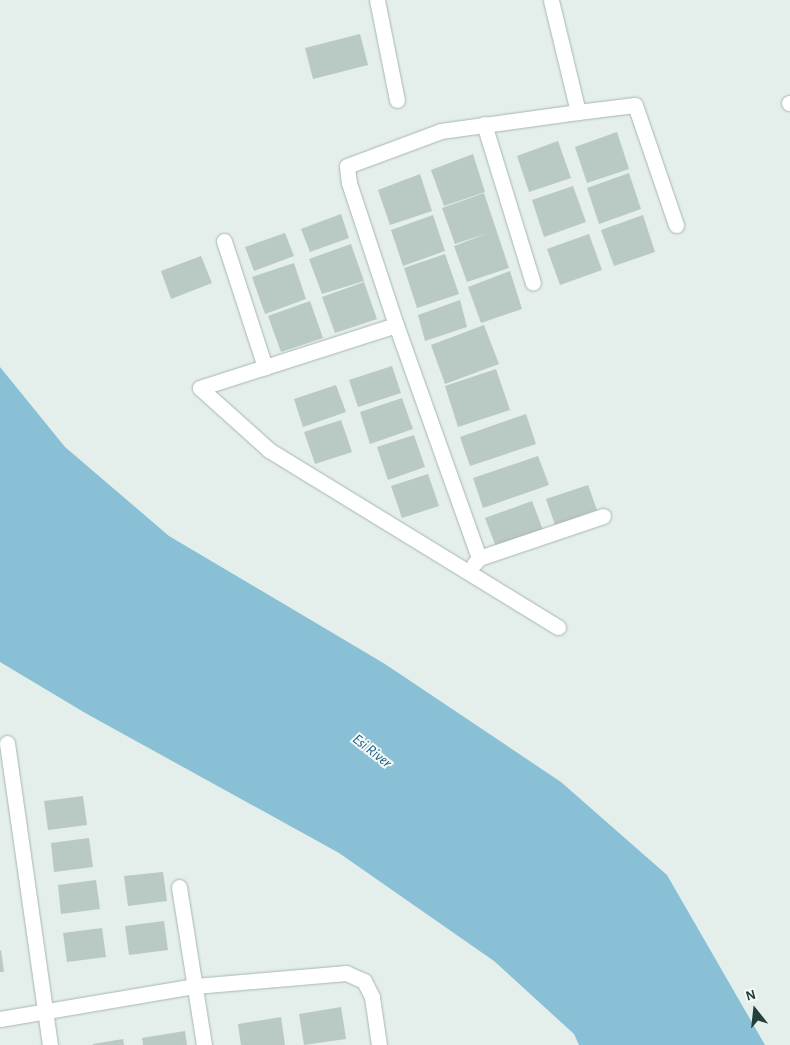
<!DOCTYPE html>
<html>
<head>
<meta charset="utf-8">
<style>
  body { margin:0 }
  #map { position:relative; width:790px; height:1045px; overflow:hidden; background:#e4eeeb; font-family:"Alegreya Sans",sans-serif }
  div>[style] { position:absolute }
  .water>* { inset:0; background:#89c0d6 }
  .building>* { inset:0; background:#b9c9c4 }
  .roads { filter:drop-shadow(0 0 1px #a6b7b3) drop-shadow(0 0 1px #a6b7b3) }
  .street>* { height:15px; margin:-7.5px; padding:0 7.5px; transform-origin:7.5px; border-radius:7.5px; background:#fff }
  span { translate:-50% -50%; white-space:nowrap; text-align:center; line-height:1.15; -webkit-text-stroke:4px #f5faf8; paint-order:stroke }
  .water-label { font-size:15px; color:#186281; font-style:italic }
  .north { position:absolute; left:730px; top:985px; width:50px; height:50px; -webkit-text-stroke:4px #f5faf8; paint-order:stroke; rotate:344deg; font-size:14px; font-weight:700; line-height:20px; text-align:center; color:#22413d }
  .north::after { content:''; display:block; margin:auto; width:18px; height:22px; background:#22413d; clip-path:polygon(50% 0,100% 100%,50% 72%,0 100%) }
</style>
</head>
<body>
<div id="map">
  <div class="water">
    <div style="clip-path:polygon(0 367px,65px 447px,169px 536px,385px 664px,561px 782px,667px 875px,765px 1045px,579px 1045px,574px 1034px,494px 961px,339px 853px,87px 714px,0 662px)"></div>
  </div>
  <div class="building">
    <div style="clip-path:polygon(360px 34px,368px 65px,313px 79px,305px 48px)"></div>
    <div style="clip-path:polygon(617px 132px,629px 169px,587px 183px,575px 147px)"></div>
    <div style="clip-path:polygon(558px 141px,571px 178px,529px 192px,517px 156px)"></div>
    <div style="clip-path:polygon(473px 154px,485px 192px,444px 206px,431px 170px)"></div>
    <div style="clip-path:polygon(629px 173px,641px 209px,599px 224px,587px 188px)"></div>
    <div style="clip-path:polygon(420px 174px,432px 211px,390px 225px,378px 190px)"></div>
    <div style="clip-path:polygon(573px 186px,586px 222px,544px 237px,532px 200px)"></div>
    <div style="clip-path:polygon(484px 193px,509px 268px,467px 282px,454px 246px,488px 233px,455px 244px,442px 208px)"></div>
    <div style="clip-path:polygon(341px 214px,349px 238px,310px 252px,301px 229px)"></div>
    <div style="clip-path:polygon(433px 215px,445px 251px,403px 266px,391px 230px)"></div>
    <div style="clip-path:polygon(643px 215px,655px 252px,614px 266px,601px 230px)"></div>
    <div style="clip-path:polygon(285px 233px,294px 256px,254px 271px,245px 247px)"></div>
    <div style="clip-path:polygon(589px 234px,602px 270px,560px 285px,547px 249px)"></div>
    <div style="clip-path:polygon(351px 244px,364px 281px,322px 294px,309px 259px)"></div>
    <div style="clip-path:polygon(445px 254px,459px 294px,417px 308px,404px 268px)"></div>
    <div style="clip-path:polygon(201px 256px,212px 283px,171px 299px,161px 271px)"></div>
    <div style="clip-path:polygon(294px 263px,306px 299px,265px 314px,252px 277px)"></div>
    <div style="clip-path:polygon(510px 271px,522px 309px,481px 323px,468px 287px)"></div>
    <div style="clip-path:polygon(364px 282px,377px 319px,335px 333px,322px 297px)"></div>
    <div style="clip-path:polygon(460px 300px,467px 327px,425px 341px,418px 315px)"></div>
    <div style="clip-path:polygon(310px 301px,323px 338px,281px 352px,268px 316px)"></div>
    <div style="clip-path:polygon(484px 325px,499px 364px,445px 384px,431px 345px)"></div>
    <div style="clip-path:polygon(392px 366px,401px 393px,358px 407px,349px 380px)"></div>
    <div style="clip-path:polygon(496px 369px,510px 410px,458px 427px,445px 386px)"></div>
    <div style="clip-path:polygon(336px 385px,346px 412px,303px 427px,294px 399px)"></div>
    <div style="clip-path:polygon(402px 398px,413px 429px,370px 444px,360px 412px)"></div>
    <div style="clip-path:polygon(526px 414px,536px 444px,470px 466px,460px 437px)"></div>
    <div style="clip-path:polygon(341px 420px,352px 452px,315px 464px,304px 432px)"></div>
    <div style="clip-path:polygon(414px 435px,425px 467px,388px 480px,377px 447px)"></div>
    <div style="clip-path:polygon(538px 456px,549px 485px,483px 508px,473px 478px)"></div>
    <div style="clip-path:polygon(428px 474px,439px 506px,402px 518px,391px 486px)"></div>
    <div style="clip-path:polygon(588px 485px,597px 510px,555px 525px,546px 499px)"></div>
    <div style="clip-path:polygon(532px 501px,543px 530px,496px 547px,485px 518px)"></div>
    <div style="clip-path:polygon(83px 796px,87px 825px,48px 830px,44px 801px)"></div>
    <div style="clip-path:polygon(89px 838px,93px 867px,54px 872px,51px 843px)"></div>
    <div style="clip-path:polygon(163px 872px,167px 901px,128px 906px,124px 876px)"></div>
    <div style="clip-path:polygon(96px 880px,100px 909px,61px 914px,58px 885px)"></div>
    <div style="clip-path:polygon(164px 921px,168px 950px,129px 955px,125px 926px)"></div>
    <div style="clip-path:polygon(102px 928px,106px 957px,67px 962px,63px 933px)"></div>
    <div style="clip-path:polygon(1px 950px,4px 972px,0 972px,0 951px)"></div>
    <div style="clip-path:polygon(341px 1007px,346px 1039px,304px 1045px,299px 1014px)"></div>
    <div style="clip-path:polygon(281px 1017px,285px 1045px,241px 1045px,238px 1024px)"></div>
    <div style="clip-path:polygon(185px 1031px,187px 1045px,143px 1045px,142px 1038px)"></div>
    <div style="clip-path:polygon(123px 1039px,124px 1045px,93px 1045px,93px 1044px)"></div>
  </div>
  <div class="roads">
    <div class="street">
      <div style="left:377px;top:0;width:102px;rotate:78.7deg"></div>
      <div style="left:789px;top:103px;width:1px"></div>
      <div style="left:578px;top:112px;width:57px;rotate:-7deg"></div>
      <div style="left:635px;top:105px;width:127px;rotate:71.1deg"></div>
      <div style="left:484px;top:124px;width:166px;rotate:72.9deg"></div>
      <div style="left:224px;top:241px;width:133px;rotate:72deg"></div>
      <div style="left:396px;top:325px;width:206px;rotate:162.2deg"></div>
      <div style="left:200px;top:388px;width:93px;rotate:41.9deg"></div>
      <div style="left:269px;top:450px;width:339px;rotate:31.5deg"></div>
      <div style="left:479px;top:558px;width:247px;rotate:-109.6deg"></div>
      <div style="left:396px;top:325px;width:150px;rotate:-108.3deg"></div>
      <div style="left:349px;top:183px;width:17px;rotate:-97deg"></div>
      <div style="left:347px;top:166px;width:100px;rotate:-20.4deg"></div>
      <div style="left:441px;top:131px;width:138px;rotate:-7.9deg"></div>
      <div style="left:578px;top:112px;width:115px;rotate:-103.6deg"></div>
      <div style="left:474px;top:564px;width:8px;rotate:-50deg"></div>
      <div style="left:479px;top:558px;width:131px;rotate:-18.7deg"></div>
      <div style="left:7px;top:743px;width:305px;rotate:81.9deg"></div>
      <div style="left:179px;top:887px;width:160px;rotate:81deg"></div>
      <div style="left:0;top:1019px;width:198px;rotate:-9.6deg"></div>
      <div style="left:195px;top:986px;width:152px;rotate:-4.9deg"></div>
      <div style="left:346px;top:973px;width:20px;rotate:24deg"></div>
      <div style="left:364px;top:981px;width:18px;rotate:63deg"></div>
      <div style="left:372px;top:997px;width:49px;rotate:81.7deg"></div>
    </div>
  </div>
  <div class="water-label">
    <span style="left:372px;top:751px;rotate:38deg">Esi River</span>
  </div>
  <div class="north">N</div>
</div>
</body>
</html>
